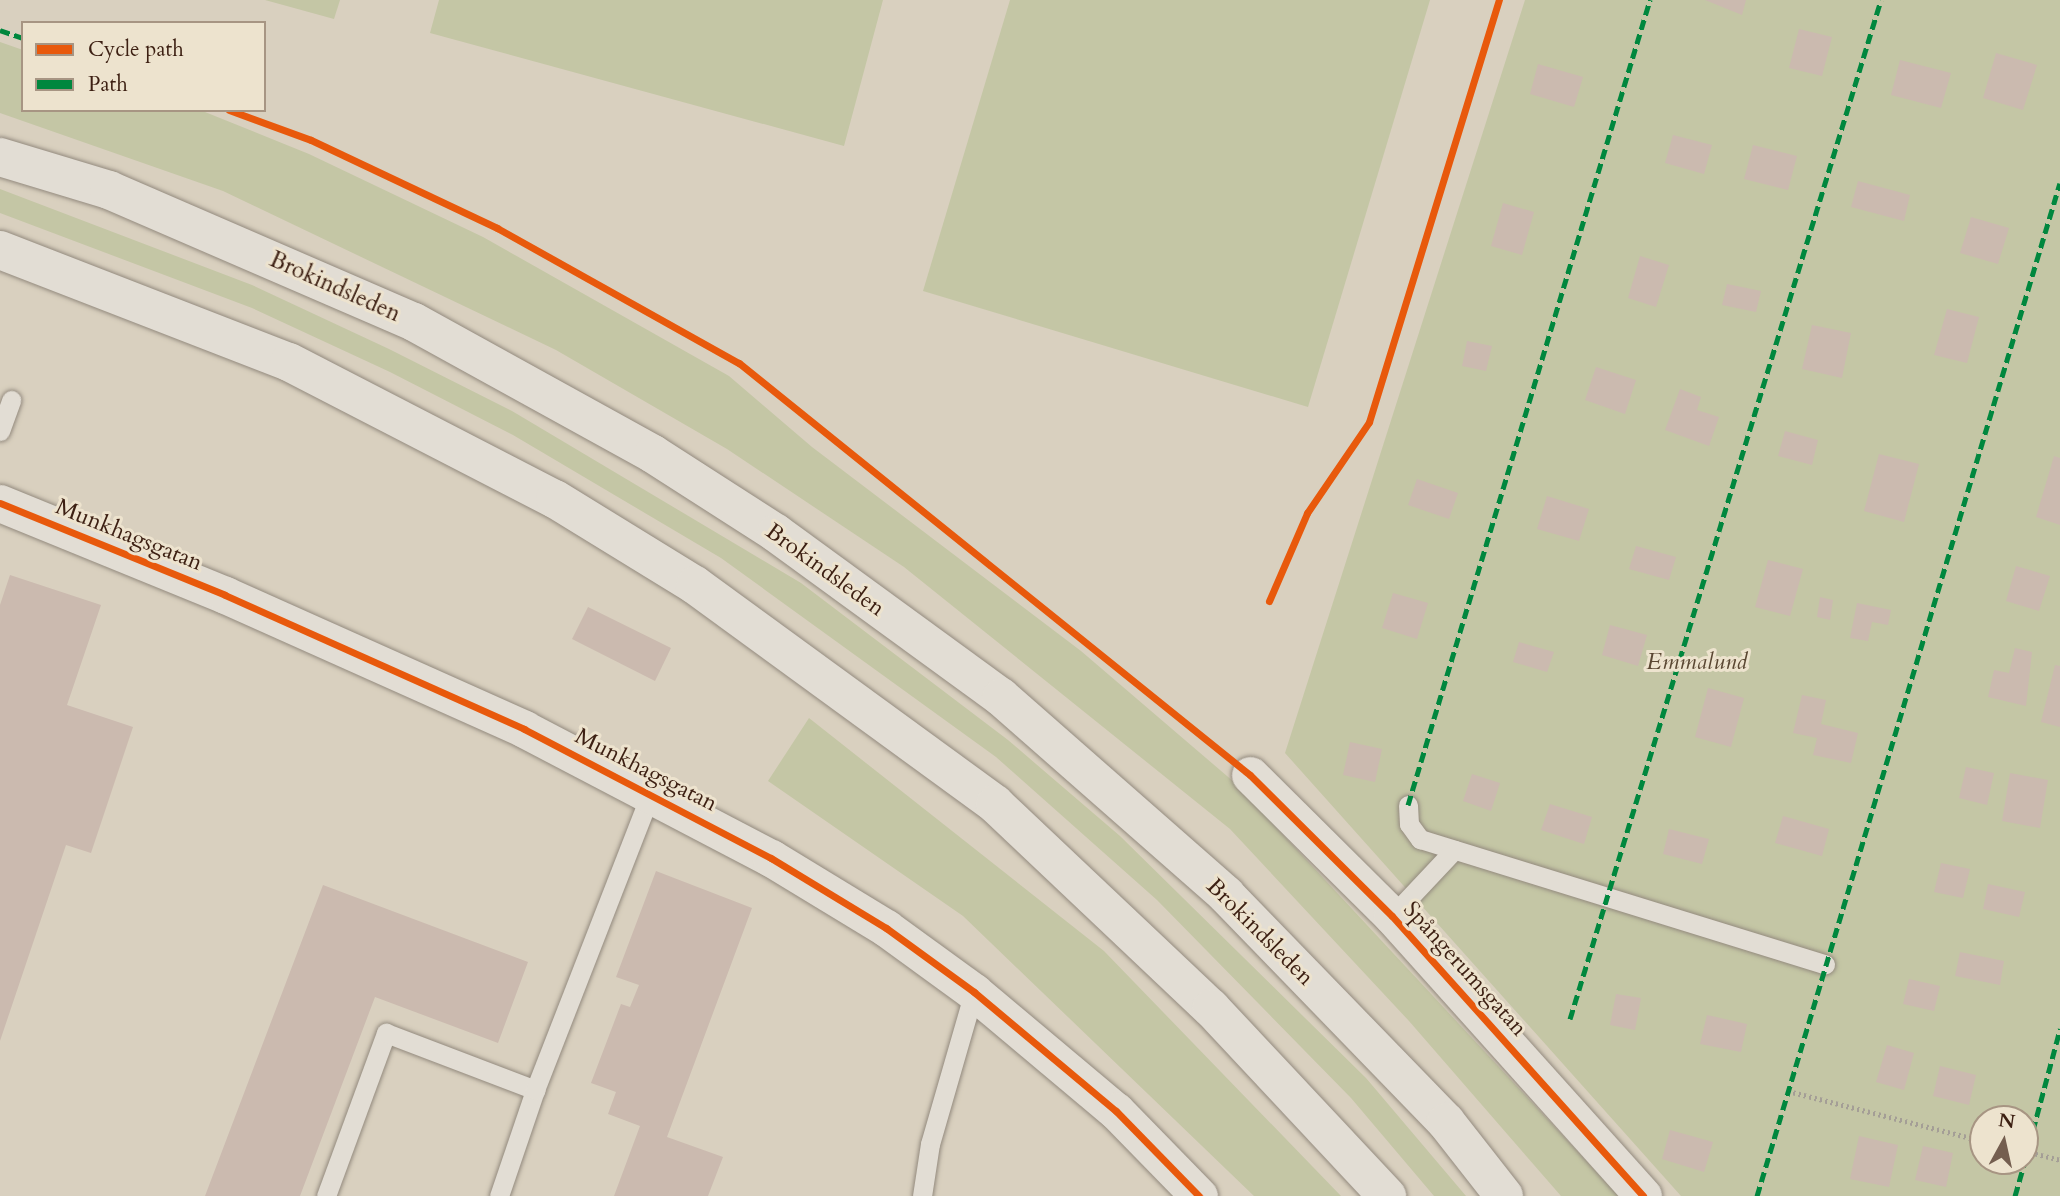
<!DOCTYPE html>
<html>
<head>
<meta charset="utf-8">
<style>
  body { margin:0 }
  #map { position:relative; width:2060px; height:1196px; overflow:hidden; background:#d9d0bf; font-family:Cardo,serif }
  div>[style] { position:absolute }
  .green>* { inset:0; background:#c4c6a5 }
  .building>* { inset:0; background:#cbbaaf }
  .path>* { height:4.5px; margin-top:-2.25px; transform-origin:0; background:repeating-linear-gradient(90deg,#a49e96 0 2px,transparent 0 5.5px) }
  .roads { filter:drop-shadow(0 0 2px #938a7e) drop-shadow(0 0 2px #938a7e) }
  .service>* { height:19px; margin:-9.5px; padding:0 9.5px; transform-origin:9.5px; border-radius:9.5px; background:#e2ddd4 }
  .minor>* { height:37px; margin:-18.5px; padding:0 18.5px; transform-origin:18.5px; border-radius:18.5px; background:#e2ddd4 }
  .secondary>* { height:38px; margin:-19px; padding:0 19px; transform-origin:19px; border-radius:19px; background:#e2ddd4 }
  .quiet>* { height:5px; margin-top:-2.5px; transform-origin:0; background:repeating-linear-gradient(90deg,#00873e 0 10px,transparent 0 15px) }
  .cycleway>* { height:7px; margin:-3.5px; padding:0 3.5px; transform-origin:3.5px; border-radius:3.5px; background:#e8590c }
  span { translate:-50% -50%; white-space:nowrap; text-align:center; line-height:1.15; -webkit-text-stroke:6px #ede3ce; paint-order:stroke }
  .street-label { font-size:23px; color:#3d2013 }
  .park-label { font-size:23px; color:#5a4732; font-style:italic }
  .legend { position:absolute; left:21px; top:21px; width:245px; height:91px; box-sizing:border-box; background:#ede3ce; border:2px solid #a79583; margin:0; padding:9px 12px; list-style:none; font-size:21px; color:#3d2013 }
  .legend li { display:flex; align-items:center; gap:14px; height:35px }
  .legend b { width:35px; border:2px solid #a79583 }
  .north { position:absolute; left:1969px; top:1105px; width:70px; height:70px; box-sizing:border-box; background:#ede3ce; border:2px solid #a79583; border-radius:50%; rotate:8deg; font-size:19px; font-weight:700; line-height:28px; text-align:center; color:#3d2013 }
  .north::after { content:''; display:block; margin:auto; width:24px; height:32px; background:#745e4f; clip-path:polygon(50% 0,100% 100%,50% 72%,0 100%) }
</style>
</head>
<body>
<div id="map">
  <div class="green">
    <div style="clip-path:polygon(265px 0,340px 0,334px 19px)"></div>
    <div style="clip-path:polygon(439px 0,883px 0,844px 146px,430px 33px)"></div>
    <div style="clip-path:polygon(1010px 0,1430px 0,1308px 407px,923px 291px)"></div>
    <div style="clip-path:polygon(evenodd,1525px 0,2060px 0,2060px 1196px,1681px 1196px,1285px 753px,1525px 0,1983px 1119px,2025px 1119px,2025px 1161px,1983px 1161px,1983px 1119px)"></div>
    <div style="clip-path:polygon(0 42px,23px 50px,23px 110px,200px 110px,309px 154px,483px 237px,729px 376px,812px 447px,1081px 651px,1234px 782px,1619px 1196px,1561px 1196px,1409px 1021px,1230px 829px,904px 567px,727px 449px,556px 350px,223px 191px,0 113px)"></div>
    <div style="clip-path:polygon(0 189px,252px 285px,389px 349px,512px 411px,801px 583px,1008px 740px,1120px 836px,1366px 1078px,1466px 1196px,1434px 1196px,1351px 1098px,1157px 900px,996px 757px,721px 558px,513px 435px,390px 372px,252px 308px,0 213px)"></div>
    <div style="clip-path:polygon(809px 718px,1104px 951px,1341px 1196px,1254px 1196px,963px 916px,768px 781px)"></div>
  </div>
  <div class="building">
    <div style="clip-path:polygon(1705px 0,1746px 0,1742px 15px)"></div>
    <div style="clip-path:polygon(1799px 29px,1832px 37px,1822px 76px,1789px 68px)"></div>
    <div style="clip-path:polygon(1996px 53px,2037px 65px,2023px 110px,1983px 98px)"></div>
    <div style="clip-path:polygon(1900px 60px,1951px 73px,1941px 108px,1891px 95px)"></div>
    <div style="clip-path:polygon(1538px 64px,1583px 77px,1574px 107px,1530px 94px)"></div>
    <div style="clip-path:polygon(1673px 135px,1712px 145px,1704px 174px,1665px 163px)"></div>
    <div style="clip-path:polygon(1753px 145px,1797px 156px,1788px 190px,1744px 179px)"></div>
    <div style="clip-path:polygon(1858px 181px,1910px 195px,1904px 221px,1851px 207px)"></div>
    <div style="clip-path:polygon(1503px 203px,1534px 212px,1522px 255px,1491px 246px)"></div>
    <div style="clip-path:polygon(1971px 217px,2009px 228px,1998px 264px,1960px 253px)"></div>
    <div style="clip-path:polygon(1640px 256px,1669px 265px,1656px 307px,1628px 298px)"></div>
    <div style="clip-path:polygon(1727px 284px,1761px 291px,1756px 312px,1722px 305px)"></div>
    <div style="clip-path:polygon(1947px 309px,1979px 317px,1967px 363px,1934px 355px)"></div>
    <div style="clip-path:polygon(1812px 325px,1851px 333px,1842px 378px,1802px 369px)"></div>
    <div style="clip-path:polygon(1467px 341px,1492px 346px,1486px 371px,1462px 366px)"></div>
    <div style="clip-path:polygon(1596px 367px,1636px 380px,1625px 414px,1585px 400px)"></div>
    <div style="clip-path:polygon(1680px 389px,1701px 397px,1697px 410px,1719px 417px,1709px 446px,1665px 430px)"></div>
    <div style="clip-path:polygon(1785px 431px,1818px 440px,1812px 465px,1778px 456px)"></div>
    <div style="clip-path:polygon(1879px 454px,1919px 464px,1904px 522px,1864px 511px)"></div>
    <div style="clip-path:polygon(2054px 456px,2060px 458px,2060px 525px,2036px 517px)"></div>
    <div style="clip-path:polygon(1417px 479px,1458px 493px,1449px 519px,1408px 505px)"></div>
    <div style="clip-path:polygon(1547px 496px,1589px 509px,1579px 541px,1537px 529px)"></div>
    <div style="clip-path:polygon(1636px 546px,1676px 557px,1669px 580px,1629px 569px)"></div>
    <div style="clip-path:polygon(1768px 560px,1803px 569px,1790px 616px,1755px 607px)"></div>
    <div style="clip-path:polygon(2016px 566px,2050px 576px,2039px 611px,2006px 601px)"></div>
    <div style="clip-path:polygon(10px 575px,101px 605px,67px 705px,133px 727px,91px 853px,66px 845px,0 1041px,0 605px)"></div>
    <div style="clip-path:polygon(1393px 593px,1428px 603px,1417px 639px,1382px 628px)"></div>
    <div style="clip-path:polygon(1820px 597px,1833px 600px,1830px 620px,1817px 617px)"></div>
    <div style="clip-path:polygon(1857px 603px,1891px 610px,1888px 625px,1872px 622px,1868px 641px,1850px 638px)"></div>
    <div style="clip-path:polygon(588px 607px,671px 648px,655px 681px,572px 639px)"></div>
    <div style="clip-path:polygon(1610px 625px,1647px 635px,1638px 666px,1602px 655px)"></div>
    <div style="clip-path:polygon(1519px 642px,1554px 652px,1547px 672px,1513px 662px)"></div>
    <div style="clip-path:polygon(2015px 648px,2032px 652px,2026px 706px,1988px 697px,1994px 670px,2009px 673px)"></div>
    <div style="clip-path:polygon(2055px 665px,2060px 666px,2060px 727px,2041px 722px)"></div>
    <div style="clip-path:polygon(1708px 688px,1744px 698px,1731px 747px,1695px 737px)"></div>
    <div style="clip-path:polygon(1802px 695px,1826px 700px,1821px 724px,1858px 733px,1851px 763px,1813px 755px,1817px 738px,1793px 733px)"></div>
    <div style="clip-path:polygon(1350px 742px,1382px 749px,1375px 782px,1343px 775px)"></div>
    <div style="clip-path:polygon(1966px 767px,1994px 773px,1987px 805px,1959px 798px)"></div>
    <div style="clip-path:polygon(2010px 773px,2048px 780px,2040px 828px,2002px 821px)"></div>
    <div style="clip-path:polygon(1472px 774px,1500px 783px,1491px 811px,1463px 801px)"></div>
    <div style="clip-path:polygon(1550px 804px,1592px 817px,1584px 844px,1541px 830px)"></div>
    <div style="clip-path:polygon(1783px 816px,1829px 829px,1822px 856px,1775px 843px)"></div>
    <div style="clip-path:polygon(1669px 829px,1709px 839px,1702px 864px,1663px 854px)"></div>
    <div style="clip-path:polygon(1941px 863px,1970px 869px,1963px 898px,1934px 892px)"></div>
    <div style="clip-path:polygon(656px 871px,752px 908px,667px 1137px,723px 1157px,708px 1196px,614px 1196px,640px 1126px,608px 1114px,616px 1092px,591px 1083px,621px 1004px,630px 1007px,639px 985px,616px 977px)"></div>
    <div style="clip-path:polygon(1988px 884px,2025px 892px,2019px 917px,1983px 909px)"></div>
    <div style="clip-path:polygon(323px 885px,528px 962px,498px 1043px,375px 997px,300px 1196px,205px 1196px)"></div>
    <div style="clip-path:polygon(1960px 952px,2004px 961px,2000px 985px,1955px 976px)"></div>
    <div style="clip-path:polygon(1909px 979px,1940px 986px,1934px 1011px,1903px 1004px)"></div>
    <div style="clip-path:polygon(1616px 994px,1641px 998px,1635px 1030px,1610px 1025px)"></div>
    <div style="clip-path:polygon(1707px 1015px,1747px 1024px,1741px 1052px,1700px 1044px)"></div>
    <div style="clip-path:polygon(1887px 1045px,1914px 1053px,1904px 1090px,1876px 1082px)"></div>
    <div style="clip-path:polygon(1940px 1066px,1976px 1075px,1969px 1105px,1933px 1096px)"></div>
    <div style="clip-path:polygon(1670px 1130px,1713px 1142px,1704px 1172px,1662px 1159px)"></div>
    <div style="clip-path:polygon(1859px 1136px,1898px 1145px,1889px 1187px,1850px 1179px)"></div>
    <div style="clip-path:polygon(1923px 1146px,1953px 1153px,1946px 1187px,1915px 1180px)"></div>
  </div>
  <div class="path">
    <div style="left:1788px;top:1091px;width:201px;rotate:14.4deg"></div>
    <div style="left:2025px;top:1151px;width:36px;rotate:14deg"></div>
  </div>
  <div class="roads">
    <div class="service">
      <div style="left:0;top:431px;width:33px;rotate:-70deg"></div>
      <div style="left:1408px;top:805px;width:19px;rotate:87deg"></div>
      <div style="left:1409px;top:824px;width:19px;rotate:54deg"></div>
      <div style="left:1420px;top:839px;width:424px;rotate:17.2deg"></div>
      <div style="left:1392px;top:916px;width:91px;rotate:-46.8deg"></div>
      <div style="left:326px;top:1196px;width:174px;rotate:-69.8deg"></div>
      <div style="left:386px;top:1033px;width:160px;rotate:20.9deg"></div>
      <div style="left:499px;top:1196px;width:112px;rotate:-71.2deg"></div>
      <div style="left:535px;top:1090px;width:319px;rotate:-68.7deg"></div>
      <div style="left:922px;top:1196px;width:53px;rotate:-81.3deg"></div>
      <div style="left:930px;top:1144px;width:158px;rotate:-73.9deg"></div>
    </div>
    <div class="minor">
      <div style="left:0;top:503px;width:243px;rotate:22.2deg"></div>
      <div style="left:225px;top:595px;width:328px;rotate:24.1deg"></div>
      <div style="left:524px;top:729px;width:279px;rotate:27.6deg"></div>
      <div style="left:771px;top:858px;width:135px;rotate:31.3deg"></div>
      <div style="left:886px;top:928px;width:109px;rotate:36deg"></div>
      <div style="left:974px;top:992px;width:185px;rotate:40deg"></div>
      <div style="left:1116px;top:1111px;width:119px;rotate:45.7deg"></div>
      <div style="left:1250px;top:775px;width:200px;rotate:44.8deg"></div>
      <div style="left:1392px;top:916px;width:376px;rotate:48.1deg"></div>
    </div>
    <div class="secondary">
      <div style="left:0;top:157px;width:114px;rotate:16.8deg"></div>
      <div style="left:109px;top:190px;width:332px;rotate:23.4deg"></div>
      <div style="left:414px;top:322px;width:273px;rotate:28.9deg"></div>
      <div style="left:653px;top:454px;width:146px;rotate:32.7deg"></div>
      <div style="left:776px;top:533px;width:278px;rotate:36.1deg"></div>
      <div style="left:1001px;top:697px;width:300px;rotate:41.3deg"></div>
      <div style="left:1226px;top:895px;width:316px;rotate:45.9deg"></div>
      <div style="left:1446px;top:1122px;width:94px;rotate:51.9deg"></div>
      <div style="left:0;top:250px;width:310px;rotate:21.2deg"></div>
      <div style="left:289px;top:362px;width:299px;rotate:27.3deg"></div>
      <div style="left:555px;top:499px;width:164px;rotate:31.6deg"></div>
      <div style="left:695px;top:585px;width:371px;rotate:36.1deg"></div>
      <div style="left:995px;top:804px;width:297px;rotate:43.4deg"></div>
      <div style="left:1211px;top:1008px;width:258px;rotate:46.9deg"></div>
    </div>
  </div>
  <div class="quiet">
    <div style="left:0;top:30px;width:24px;rotate:19deg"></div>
    <div style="left:1408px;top:805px;width:841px;rotate:-73.27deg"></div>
    <div style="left:1570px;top:1019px;width:1065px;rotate:-73.03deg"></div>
    <div style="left:2025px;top:1160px;width:136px;rotate:-75deg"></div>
    <div style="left:1757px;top:1196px;width:1057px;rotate:-73.35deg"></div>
    <div style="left:2015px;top:1196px;width:36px;rotate:-74deg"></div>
  </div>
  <div class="cycleway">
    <div style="left:229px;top:110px;width:87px;rotate:20.1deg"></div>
    <div style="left:311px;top:140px;width:206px;rotate:25.3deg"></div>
    <div style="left:497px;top:228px;width:277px;rotate:29.2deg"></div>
    <div style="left:739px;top:363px;width:656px;rotate:38.88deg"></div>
    <div style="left:1250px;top:775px;width:200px;rotate:44.8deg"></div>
    <div style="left:1392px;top:916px;width:376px;rotate:48.1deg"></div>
    <div style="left:0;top:503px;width:243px;rotate:22.2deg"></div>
    <div style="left:225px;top:595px;width:328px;rotate:24.1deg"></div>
    <div style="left:524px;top:729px;width:279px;rotate:27.6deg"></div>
    <div style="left:771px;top:858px;width:135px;rotate:31.3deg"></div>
    <div style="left:886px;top:928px;width:109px;rotate:36deg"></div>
    <div style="left:974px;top:992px;width:185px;rotate:40deg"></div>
    <div style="left:1116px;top:1111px;width:119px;rotate:45.7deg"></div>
    <div style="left:1269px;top:601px;width:96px;rotate:-66.6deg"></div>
    <div style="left:1307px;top:513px;width:110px;rotate:-55.7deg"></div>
    <div style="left:1369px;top:422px;width:442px;rotate:-72.9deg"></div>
  </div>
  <div class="street-label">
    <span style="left:335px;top:287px;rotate:24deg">Brokindsleden</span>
    <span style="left:129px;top:535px;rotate:22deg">Munkhagsgatan</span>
    <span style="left:825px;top:570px;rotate:36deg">Brokindsleden</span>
    <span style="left:646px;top:770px;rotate:27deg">Munkhagsgatan</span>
    <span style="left:1260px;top:932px;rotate:45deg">Brokindsleden</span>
    <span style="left:1465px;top:969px;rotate:48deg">Spångerumsgatan</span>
  </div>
  <div class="park-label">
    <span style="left:1697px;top:662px">Emmalund</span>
  </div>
  <ul class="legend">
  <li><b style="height:9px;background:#e8590c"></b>Cycle path</li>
  <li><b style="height:9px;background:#00873e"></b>Path</li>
  </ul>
  <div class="north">N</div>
</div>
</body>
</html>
